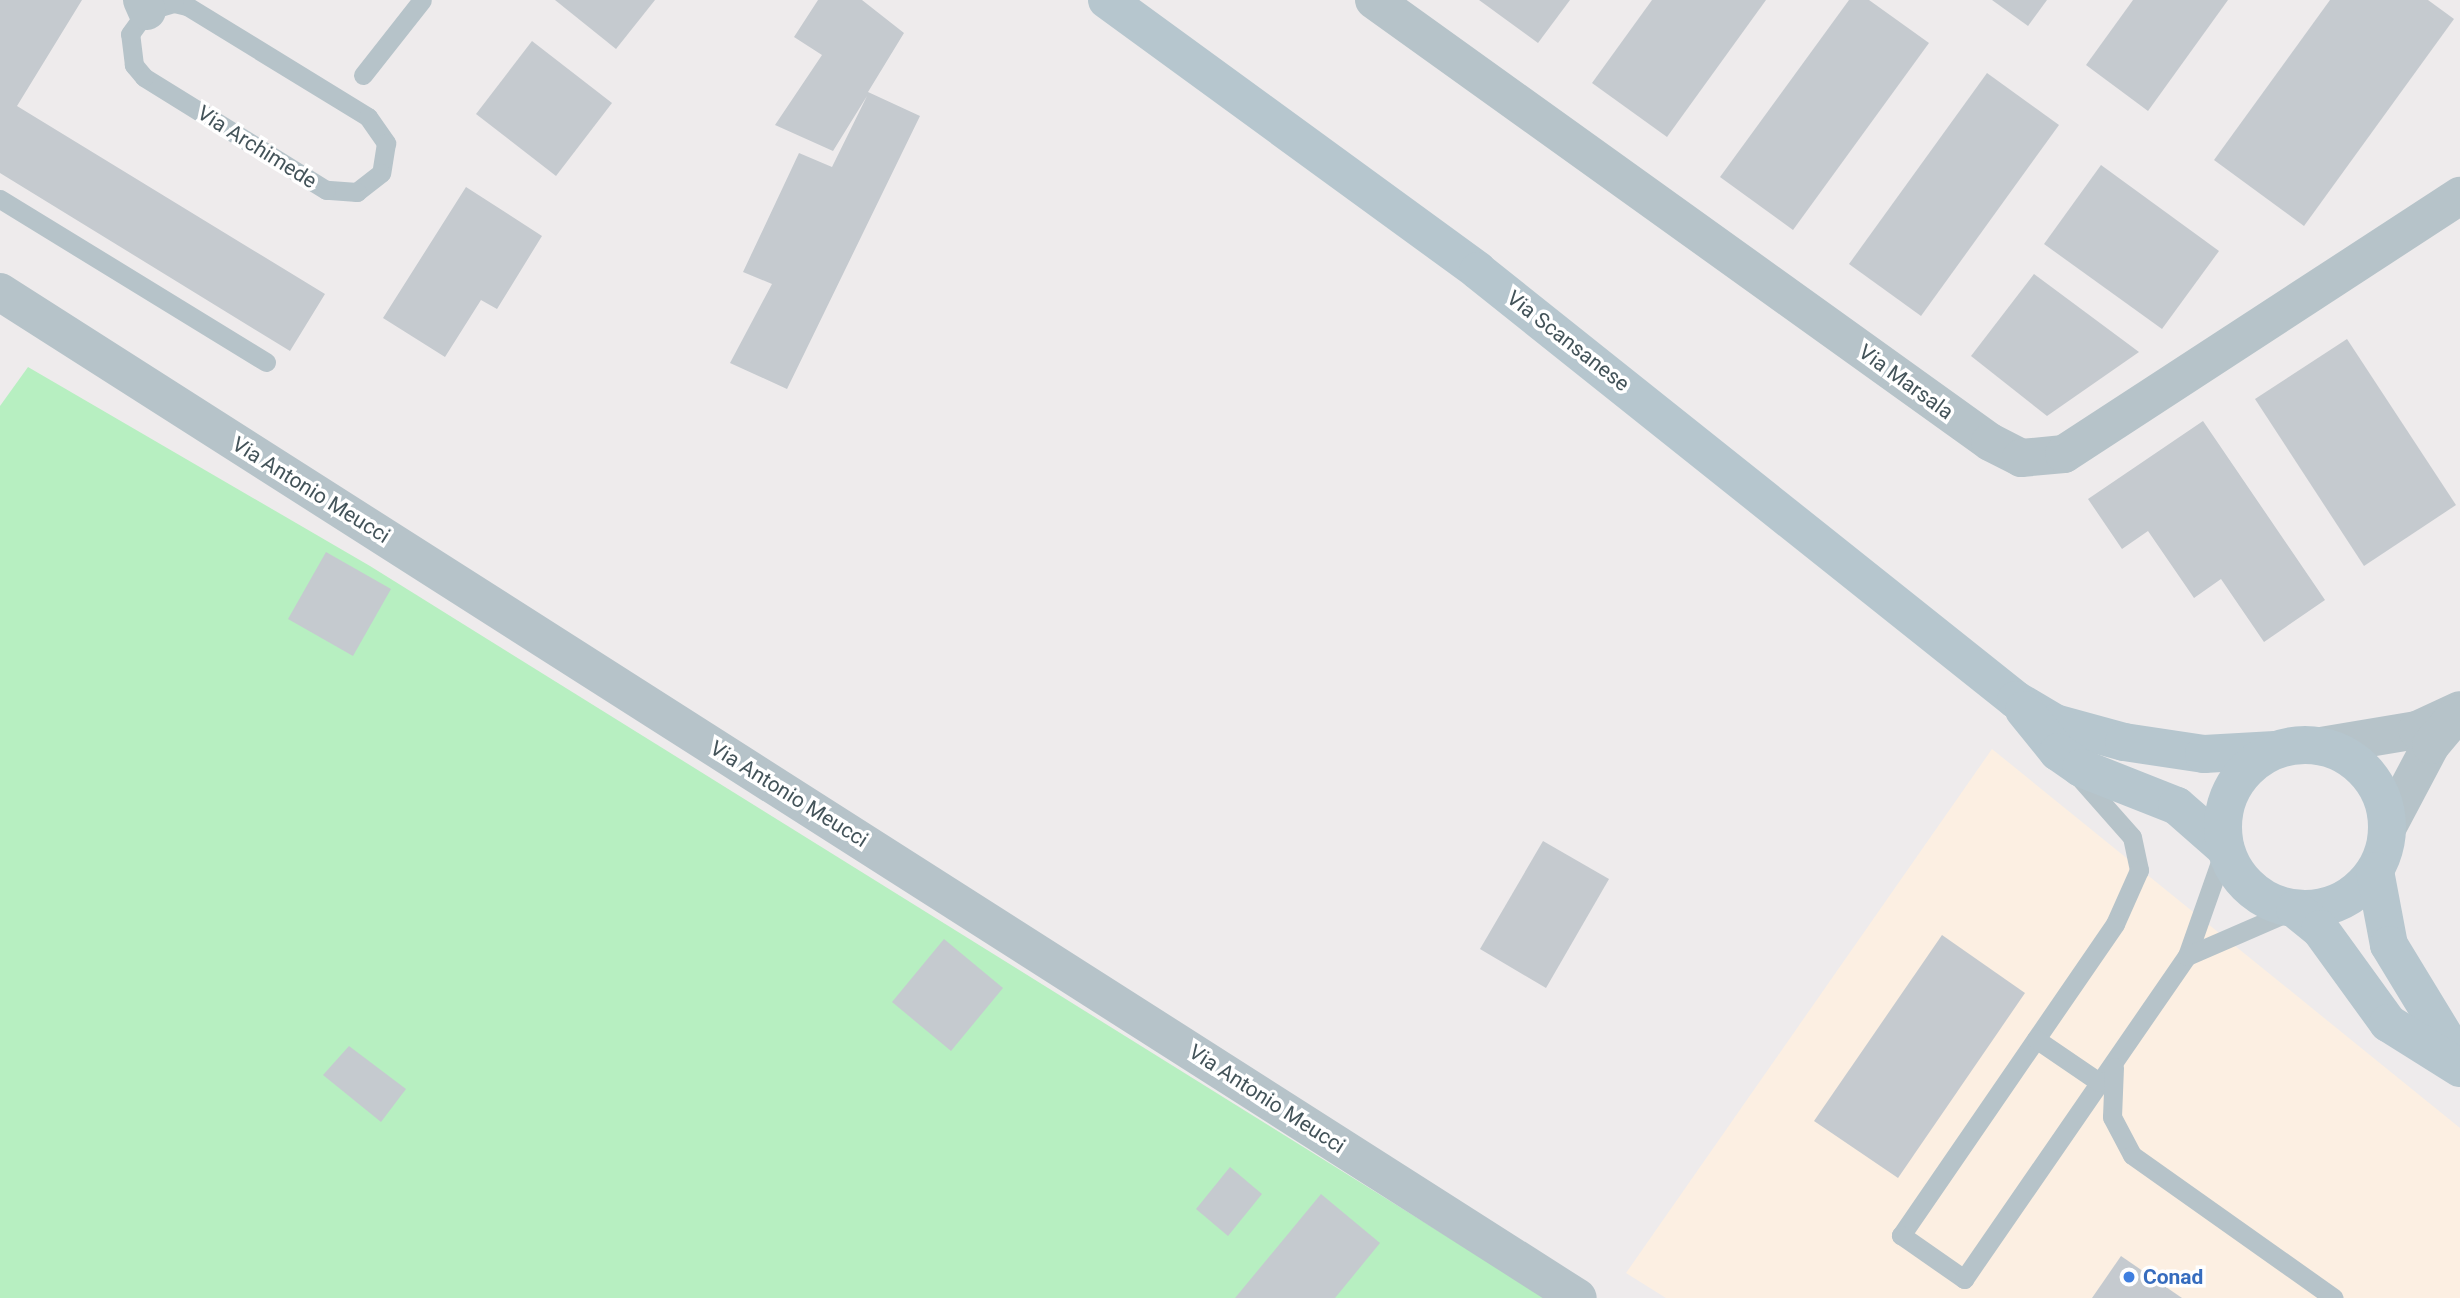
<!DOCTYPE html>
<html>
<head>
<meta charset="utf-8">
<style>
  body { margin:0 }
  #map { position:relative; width:2460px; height:1298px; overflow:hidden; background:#eeebec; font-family:Roboto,sans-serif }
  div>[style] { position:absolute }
  .commercial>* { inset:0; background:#fcefe2 }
  .green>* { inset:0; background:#b7efc1 }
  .building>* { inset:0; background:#c5cacf }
  .service>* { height:19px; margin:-9.5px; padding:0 9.5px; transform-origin:9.5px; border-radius:9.5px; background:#b6c3c9 }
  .minor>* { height:38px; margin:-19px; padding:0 19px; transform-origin:19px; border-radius:19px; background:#b6c3c9 }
  .secondary>* { height:38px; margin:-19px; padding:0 19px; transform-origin:19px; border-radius:19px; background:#b6c6ce }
  .secondary>.ring { margin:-19px; padding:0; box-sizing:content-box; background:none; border:38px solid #b6c6ce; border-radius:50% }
  .dots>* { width:19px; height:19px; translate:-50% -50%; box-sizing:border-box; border:4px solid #fff; border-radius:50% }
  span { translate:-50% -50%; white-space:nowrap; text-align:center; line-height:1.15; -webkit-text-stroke:7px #fff; paint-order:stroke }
  .street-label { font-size:21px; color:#435359 }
  .shop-label { font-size:21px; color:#366cbe; font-weight:700 }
  .left { translate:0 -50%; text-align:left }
</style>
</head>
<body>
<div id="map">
  <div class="commercial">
    <div style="clip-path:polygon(1992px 749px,2460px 1128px,2460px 1298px,1666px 1298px,1626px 1273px)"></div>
  </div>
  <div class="green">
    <div style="clip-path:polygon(28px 367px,370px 566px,1546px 1298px,0 1298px,0 406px)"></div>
  </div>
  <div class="building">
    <div style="clip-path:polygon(0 0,82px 0,17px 106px,325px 294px,290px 351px,0 173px)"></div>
    <div style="clip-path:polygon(555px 0,655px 0,616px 49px)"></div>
    <div style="clip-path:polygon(818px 0,862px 0,904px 33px,868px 92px,920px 116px,787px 389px,730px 363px,772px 284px,743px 272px,799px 153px,832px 167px,867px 96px,833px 151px,775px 125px,822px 55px,794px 37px)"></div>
    <div style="clip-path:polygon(1479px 0,1570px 0,1538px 43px)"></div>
    <div style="clip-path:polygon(1652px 0,1766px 0,1667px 137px,1592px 83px)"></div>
    <div style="clip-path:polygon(1849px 0,1869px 0,1929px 43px,1793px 230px,1720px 177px)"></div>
    <div style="clip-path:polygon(1992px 0,2047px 0,2028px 26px)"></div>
    <div style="clip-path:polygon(2133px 0,2228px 0,2148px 111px,2086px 65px)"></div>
    <div style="clip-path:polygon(2330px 0,2428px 0,2454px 19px,2304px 226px,2214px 160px)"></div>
    <div style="clip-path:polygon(532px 41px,612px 103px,556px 176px,476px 114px)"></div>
    <div style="clip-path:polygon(1987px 73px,2059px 125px,1921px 316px,1849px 264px)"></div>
    <div style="clip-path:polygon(2101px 165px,2219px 251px,2162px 329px,2044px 244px)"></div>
    <div style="clip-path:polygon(466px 187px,542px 236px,497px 309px,481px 300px,445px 357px,383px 318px)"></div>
    <div style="clip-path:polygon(2034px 274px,2139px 352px,2047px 416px,1971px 356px)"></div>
    <div style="clip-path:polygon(2347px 339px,2456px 505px,2364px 566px,2255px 399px)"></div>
    <div style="clip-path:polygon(2203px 421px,2325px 600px,2264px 642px,2221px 579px,2194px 598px,2148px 531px,2122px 549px,2088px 499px)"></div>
    <div style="clip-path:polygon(326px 552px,391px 589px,353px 656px,288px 619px)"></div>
    <div style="clip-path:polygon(1543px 841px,1609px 879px,1546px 988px,1480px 949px)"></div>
    <div style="clip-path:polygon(1942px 935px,2025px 993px,1898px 1178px,1814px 1121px)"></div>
    <div style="clip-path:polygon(944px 939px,1003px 988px,951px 1051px,892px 1002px)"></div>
    <div style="clip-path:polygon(349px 1046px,406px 1089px,381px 1122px,323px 1075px)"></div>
    <div style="clip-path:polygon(1230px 1167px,1262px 1194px,1228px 1236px,1196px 1209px)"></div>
    <div style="clip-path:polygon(1321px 1194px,1380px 1243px,1335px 1298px,1235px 1298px)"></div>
    <div style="clip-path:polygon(2121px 1256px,2182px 1298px,2092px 1298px)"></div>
  </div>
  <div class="service">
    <div style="left:174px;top:3px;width:13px;rotate:13deg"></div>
    <div style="left:187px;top:6px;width:212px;rotate:31.5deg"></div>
    <div style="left:368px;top:117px;width:32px;rotate:55deg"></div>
    <div style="left:386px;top:143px;width:30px;rotate:99deg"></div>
    <div style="left:381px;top:173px;width:31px;rotate:142deg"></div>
    <div style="left:357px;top:192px;width:31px;rotate:-176deg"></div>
    <div style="left:326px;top:190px;width:214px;rotate:-148.2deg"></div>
    <div style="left:144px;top:77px;width:16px;rotate:-130deg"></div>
    <div style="left:134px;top:65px;width:31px;rotate:-97deg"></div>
    <div style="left:130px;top:34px;width:29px;rotate:-54deg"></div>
    <div style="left:147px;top:11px;width:28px;rotate:-17deg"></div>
    <div style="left:363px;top:75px;width:95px;rotate:-51.8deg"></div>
    <div style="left:0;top:199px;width:312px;rotate:31.5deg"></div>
    <div style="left:2078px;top:776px;width:81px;rotate:48.5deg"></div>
    <div style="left:2132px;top:837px;width:34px;rotate:78deg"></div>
    <div style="left:2139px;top:870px;width:59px;rotate:114deg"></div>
    <div style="left:2115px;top:924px;width:378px;rotate:124.5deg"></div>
    <div style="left:1901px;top:1235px;width:77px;rotate:34.9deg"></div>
    <div style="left:1964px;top:1279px;width:393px;rotate:-55.4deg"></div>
    <div style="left:2187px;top:956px;width:114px;rotate:-70.6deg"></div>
    <div style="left:2187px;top:956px;width:118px;rotate:-23.5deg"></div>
    <div style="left:2036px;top:1039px;width:76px;rotate:34.3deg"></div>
    <div style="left:2114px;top:1067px;width:50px;rotate:92.3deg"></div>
    <div style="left:2112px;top:1117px;width:43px;rotate:62.2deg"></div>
    <div style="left:2132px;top:1155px;width:247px;rotate:35.3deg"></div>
  </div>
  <div class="minor">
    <div style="left:142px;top:0;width:12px;rotate:66deg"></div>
    <div style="left:1374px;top:0;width:758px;rotate:35.66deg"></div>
    <div style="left:1990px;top:442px;width:35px;rotate:27deg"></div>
    <div style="left:2021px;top:458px;width:43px;rotate:-5.3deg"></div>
    <div style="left:2064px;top:454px;width:473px;rotate:-33.1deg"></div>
    <div style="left:0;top:292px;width:1871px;rotate:32.52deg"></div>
    <div style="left:2321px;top:746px;width:97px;rotate:-9.5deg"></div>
    <div style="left:2417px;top:730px;width:47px;rotate:-24.9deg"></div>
    <div style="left:2387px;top:828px;width:94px;rotate:-62.1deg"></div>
    <div style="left:2431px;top:745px;width:40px;rotate:-50deg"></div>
  </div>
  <div class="secondary">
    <div style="left:1107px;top:0;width:459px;rotate:36.1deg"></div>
    <div style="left:1478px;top:271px;width:688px;rotate:38.57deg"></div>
    <div style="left:2016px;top:700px;width:45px;rotate:30.5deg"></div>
    <div style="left:2055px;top:723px;width:72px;rotate:15.4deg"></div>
    <div style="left:2124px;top:742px;width:81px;rotate:8.5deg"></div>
    <div style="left:2204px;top:754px;width:71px;rotate:-3.2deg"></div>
    <div style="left:2024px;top:710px;width:54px;rotate:51deg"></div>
    <div style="left:2058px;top:752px;width:28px;rotate:35deg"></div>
    <div style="left:2081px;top:768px;width:103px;rotate:21.6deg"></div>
    <div style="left:2177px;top:806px;width:64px;rotate:41.2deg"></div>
    <div class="ring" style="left:2223px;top:745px;width:126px;height:126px"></div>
    <div style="left:2375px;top:871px;width:75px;rotate:79.3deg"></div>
    <div style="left:2389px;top:945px;width:137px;rotate:58.7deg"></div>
    <div style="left:2295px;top:909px;width:32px;rotate:39deg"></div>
    <div style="left:2320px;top:929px;width:116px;rotate:54.1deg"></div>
    <div style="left:2388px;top:1023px;width:85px;rotate:32deg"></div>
  </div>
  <div class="dots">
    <div style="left:2129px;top:1277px;background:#3f7fe0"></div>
  </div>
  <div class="street-label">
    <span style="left:257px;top:147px;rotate:32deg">Via Archimede</span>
    <span style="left:1568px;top:341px;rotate:38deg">Via Scansanese</span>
    <span style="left:1906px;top:382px;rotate:36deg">Via Marsala</span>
    <span style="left:311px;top:490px;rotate:32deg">Via Antonio Meucci</span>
    <span style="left:789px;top:794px;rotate:32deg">Via Antonio Meucci</span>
    <span style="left:1267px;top:1099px;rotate:33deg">Via Antonio Meucci</span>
  </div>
  <div class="shop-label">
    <span class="left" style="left:2143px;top:1277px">Conad</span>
  </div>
</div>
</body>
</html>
